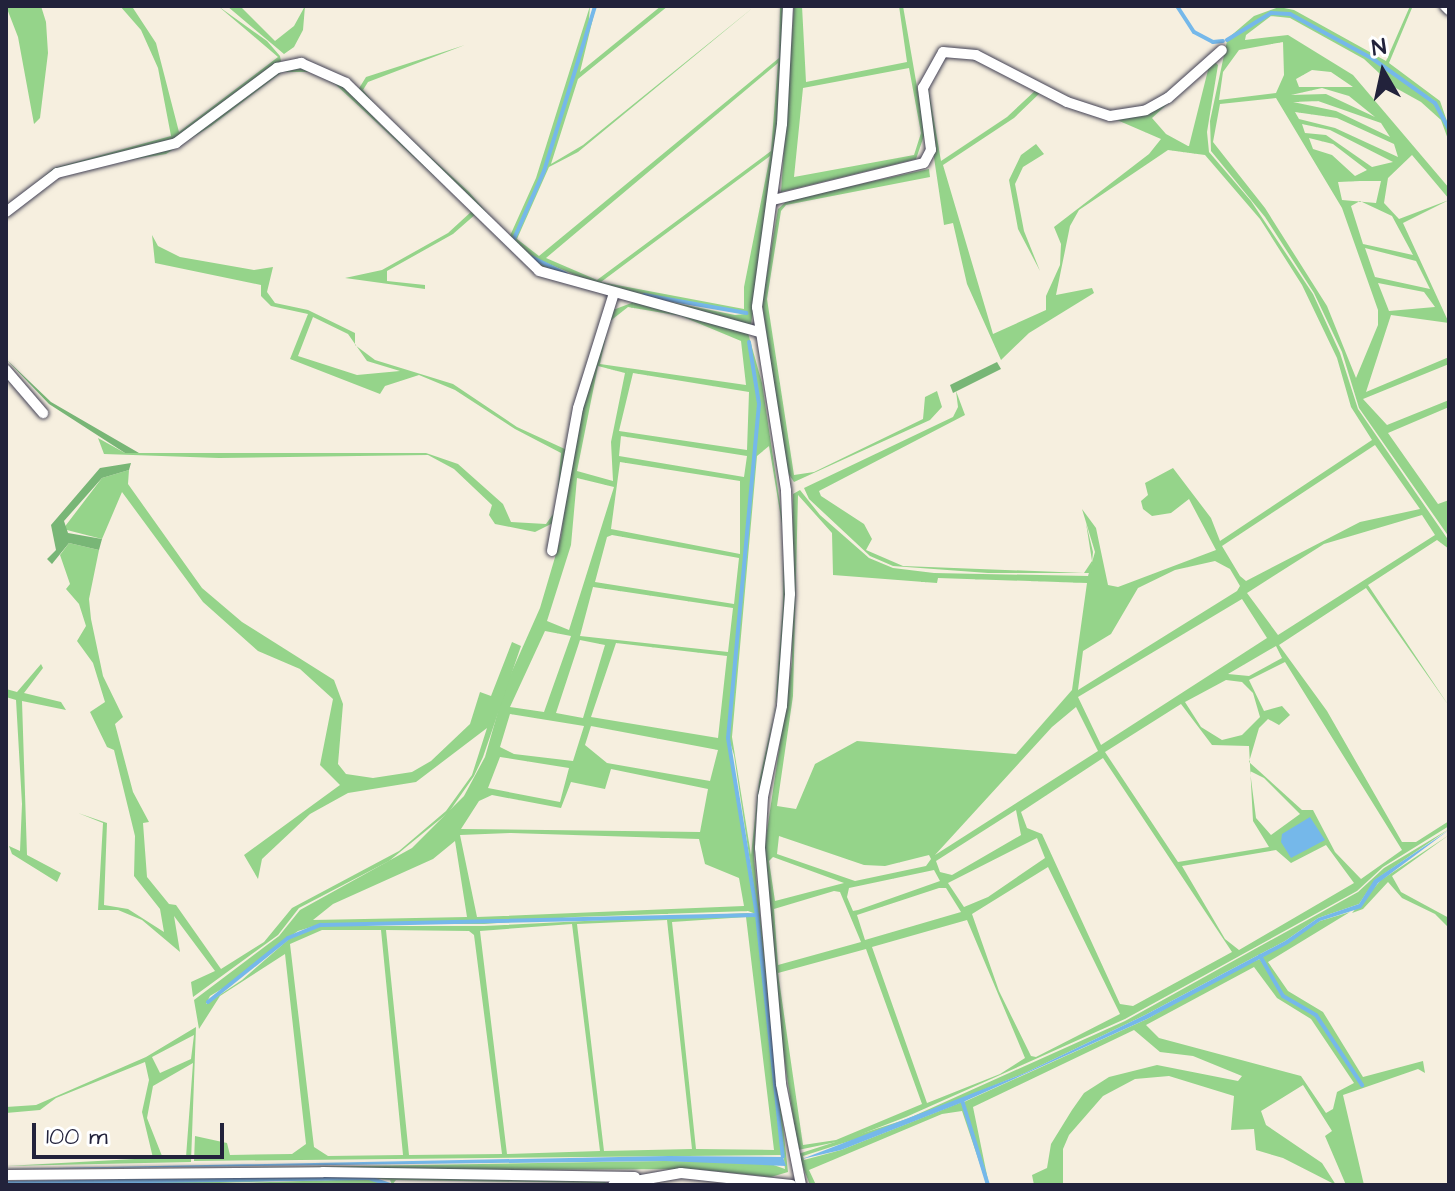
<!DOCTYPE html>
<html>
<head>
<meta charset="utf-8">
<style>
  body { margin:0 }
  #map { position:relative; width:1455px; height:1191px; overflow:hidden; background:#f6efdf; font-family:"Architects Daughter",sans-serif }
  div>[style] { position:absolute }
  .green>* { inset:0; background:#95d48a }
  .forest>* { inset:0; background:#78b676 }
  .water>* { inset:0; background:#75b8ea }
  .stream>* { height:4px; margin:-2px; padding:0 2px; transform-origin:2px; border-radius:2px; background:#75b8ea }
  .roads { filter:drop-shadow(0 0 2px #424154) drop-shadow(0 0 2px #424154) }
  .street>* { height:10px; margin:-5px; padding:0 5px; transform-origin:5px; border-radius:5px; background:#fff }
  span { translate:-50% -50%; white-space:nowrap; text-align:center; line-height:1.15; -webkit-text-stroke:6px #fff; paint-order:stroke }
  .frame { position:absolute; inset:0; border:8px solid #22223b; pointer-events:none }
  .north { position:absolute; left:1343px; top:32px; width:80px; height:80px; -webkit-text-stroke:6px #fff; paint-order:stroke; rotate:351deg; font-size:22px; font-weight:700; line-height:32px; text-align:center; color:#22223b }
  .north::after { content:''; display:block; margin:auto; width:28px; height:36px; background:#22223b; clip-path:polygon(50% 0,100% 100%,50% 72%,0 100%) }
  .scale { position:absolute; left:32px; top:1123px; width:192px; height:36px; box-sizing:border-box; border:4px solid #22223b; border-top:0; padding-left:10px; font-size:24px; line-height:28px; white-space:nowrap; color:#22223b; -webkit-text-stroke:6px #fff; paint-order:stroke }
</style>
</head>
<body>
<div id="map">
  <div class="green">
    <div style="clip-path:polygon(6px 6px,41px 6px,46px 22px,48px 53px,40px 118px,34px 124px,18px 37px)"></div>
    <div style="clip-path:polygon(120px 6px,133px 8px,156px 43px,179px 132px,278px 57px,218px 6px,267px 41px,280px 56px,281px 61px,174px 141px,72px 164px,6px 208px,54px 168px,171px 136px,158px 68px,141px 30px)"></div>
    <div style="clip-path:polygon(227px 6px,240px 6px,275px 41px,294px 26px,305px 6px,303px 30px,294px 47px,284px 54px)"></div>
    <div style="clip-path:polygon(evenodd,590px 6px,588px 32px,543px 171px,515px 233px,513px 246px,529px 257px,601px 288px,735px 315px,745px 314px,601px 286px,530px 256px,514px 241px,545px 171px,596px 6px,580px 72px,661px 6px,668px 6px,578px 79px,551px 164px,583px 145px,755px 6px,578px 152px,549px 167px,517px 239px,539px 256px,779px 58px,780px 6px,785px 6px,775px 158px,751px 325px,612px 292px,530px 262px,515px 250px,465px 192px,390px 126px,358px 90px,366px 77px,465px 45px,368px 82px,363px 90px,381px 112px,469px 192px,509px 238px,536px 178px,590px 6px,778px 63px,771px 151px,597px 280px,546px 258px,778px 63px,590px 6px,770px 156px,744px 287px,744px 309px,601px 282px,770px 156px)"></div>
    <div style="clip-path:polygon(evenodd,794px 6px,802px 6px,806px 82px,907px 62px,899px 6px,903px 6px,925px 133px,916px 159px,781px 192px,794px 6px,909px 68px,921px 133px,914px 155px,794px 177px,803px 88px,909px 68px)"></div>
    <div style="clip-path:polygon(1410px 6px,1412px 8px,1389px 63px,1440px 101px,1449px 127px,1436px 102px,1373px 58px,1290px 13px,1271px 12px,1227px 39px,1254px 16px,1279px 7px,1294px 10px,1386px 61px)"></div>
    <div style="clip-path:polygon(evenodd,1271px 14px,1290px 15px,1372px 59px,1434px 104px,1449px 132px,1449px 142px,1441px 120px,1421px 102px,1394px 87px,1364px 59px,1290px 18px,1271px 16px,1246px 35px,1245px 40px,1288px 35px,1353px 75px,1449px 188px,1449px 199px,1412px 155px,1388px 178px,1384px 203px,1399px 219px,1449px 200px,1403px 223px,1449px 323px,1391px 315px,1366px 392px,1449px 357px,1449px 364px,1363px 399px,1387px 425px,1449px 400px,1449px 407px,1388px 433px,1438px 504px,1449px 500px,1449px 537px,1359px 408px,1342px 352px,1314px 293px,1265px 217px,1211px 151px,1210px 121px,1227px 41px,1271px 14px,1283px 42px,1284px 75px,1276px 93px,1219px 100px,1223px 72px,1239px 50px,1283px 42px,1271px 14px,1312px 70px,1331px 72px,1353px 87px,1299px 87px,1296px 79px,1312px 70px,1271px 14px,1322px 88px,1349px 96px,1375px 117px,1326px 94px,1291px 95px,1322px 88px,1271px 14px,1276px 98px,1342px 208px,1378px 310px,1378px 325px,1356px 378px,1327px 306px,1265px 208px,1213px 142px,1220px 104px,1276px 98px,1271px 14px,1318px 101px,1381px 123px,1390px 137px,1336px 111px,1293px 102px,1318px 101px,1271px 14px,1295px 112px,1337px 118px,1394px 144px,1398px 157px,1335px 128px,1299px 119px,1295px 112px,1271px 14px,1302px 124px,1330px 130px,1393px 162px,1372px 167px,1326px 135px,1305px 133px,1302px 124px,1271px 14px,1309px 138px,1333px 144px,1367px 170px,1355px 176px,1332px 155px,1313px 149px,1309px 138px,1271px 14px,1360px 181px,1381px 181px,1376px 203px,1342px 200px,1338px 182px,1360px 181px,1271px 14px,1360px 201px,1392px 216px,1413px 255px,1363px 244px,1351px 206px,1360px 201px,1271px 14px,1365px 248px,1416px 261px,1430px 289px,1375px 277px,1365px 248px,1271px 14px,1378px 283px,1424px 292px,1435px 307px,1389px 311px,1378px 283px)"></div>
    <div style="clip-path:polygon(evenodd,1214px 61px,1218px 65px,1207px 132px,1209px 152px,1251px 201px,1313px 294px,1340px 353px,1358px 409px,1449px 541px,1449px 549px,1437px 540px,1368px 585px,1449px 706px,1366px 588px,1279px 645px,1327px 711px,1402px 842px,1416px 842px,1449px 821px,1449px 826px,1383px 867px,1357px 891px,1125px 1019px,906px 1117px,846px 1140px,798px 1150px,778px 1016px,764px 851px,792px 662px,793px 494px,800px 490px,820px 515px,869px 558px,893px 568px,934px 573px,1088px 576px,1095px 552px,1082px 509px,1096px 528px,1108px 585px,1118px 587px,1216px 550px,1189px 499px,1171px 513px,1152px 516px,1143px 509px,1141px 501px,1148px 495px,1145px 483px,1173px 468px,1211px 518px,1220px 541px,1372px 440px,1351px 407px,1337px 358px,1302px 285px,1260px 219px,1205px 155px,1168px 150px,1079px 210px,1070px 226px,1056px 295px,1092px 288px,1094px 293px,1029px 333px,1001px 360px,967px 284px,953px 223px,944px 225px,943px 218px,926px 104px,928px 86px,941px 161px,1007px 117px,1037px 89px,1042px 91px,1014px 118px,943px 165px,993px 334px,1046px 310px,1046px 296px,1060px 265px,1061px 244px,1054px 227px,1149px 154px,1161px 139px,1117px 120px,1147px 112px,1214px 61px,1209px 66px,1189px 146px,1188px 146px,1166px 134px,1152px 118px,1209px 66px,1214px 61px,1375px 445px,1420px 509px,1360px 522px,1246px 581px,1240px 576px,1222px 546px,1375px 445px,1214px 61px,798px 495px,832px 533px,833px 575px,937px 583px,938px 578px,1087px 583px,1072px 690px,1016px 754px,857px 741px,815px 764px,796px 809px,777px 806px,793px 696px,798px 495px,1214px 61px,1422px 515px,1435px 535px,1278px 635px,1247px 593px,1324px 544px,1422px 515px,1214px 61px,1215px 561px,1230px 569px,1240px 586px,1237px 591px,1078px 690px,1083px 651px,1111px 634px,1138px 588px,1175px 570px,1215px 561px,1214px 61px,1242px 599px,1267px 638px,1101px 745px,1078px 697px,1242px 599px,1214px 61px,1276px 646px,1282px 658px,1249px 676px,1228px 674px,1276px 646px,1214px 61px,1285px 662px,1402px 850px,1361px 879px,1335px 852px,1313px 810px,1302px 810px,1249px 762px,1259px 728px,1268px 719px,1279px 725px,1290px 715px,1282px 706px,1264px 711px,1249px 680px,1285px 662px,1214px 61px,1226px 680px,1242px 682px,1253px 693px,1260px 717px,1242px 735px,1222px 740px,1201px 727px,1185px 702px,1226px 680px,1214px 61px,1181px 704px,1212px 745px,1249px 746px,1253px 821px,1269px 847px,1178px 862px,1105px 752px,1181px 704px,1214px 61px,1076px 707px,1098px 751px,935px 855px,1052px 727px,1076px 707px,1214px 61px,1103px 758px,1232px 952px,1133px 1006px,1120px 1004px,1042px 834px,1027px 828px,1021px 812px,1103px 758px,1214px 61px,1250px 771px,1264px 778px,1300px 814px,1271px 835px,1256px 818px,1250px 771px,1214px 61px,1016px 810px,1021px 835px,952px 875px,940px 872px,936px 861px,1016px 810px,1214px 61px,779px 836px,864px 865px,885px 866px,929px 855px,931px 859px,926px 866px,855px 881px,777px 854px,779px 836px,1214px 61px,1037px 838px,1045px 858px,988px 897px,964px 907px,948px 883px,1037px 838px,1214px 61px,1326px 845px,1354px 883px,1239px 950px,1225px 939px,1182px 866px,1276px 850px,1291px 863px,1326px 845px,1214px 61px,773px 857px,844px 883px,775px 901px,769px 861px,773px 857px,1214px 61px,1048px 867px,1120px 1014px,1036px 1057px,1031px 1056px,999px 991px,972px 914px,1048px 867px,1214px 61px,934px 870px,940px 881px,858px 910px,853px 911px,847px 897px,849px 888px,934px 870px,1214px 61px,939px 888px,946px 888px,961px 912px,865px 940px,857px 915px,939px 888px,1214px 61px,834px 891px,840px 892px,861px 942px,778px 965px,774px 909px,834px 891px,1214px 61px,967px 920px,1025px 1058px,1000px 1074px,927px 1103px,872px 947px,967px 920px,1214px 61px,866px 949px,922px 1104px,836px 1140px,803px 1145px,778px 973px,866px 949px)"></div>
    <div style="clip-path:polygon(294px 65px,345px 85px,380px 124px,477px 213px,453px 234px,387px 271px,387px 281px,425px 285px,425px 289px,345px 278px,382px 270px,448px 233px,472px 211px,335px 84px,311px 72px,282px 72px,211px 126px,166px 154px,117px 162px,178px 145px,274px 74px)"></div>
    <div style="clip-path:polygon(1036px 144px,1044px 154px,1023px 167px,1015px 184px,1024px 231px,1040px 271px,1018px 229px,1009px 180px,1021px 155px)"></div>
    <div style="clip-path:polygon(929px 169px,930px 177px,786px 205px,781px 211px,767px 299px,794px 475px,814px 472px,923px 419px,925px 397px,937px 391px,942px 407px,930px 420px,794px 482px,786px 470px,762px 302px,778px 209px,788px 200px)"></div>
    <div style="clip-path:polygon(evenodd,152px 235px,158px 246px,180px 257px,254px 270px,273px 267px,267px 292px,275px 303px,308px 310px,355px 333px,355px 345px,375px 360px,453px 384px,517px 427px,567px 450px,553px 523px,535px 532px,495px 524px,489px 515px,492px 505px,454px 469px,428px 455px,219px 458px,104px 454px,98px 438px,125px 453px,426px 453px,458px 464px,503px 504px,511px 522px,546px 524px,556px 510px,561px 453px,515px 429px,455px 390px,419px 375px,385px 386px,380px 394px,290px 359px,308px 314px,271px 306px,261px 296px,261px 285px,155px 263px,152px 235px,313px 317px,348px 334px,367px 361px,400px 371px,357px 375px,298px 356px,313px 317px)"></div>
    <div style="clip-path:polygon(evenodd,634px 302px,748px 333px,762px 383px,787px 551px,782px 667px,756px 816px,754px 859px,788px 1172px,771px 1177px,693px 1169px,6px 1172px,664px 1161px,765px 1162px,785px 1169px,758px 915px,734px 755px,729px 739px,760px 404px,749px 341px,758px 404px,727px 739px,756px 914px,748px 911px,575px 917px,484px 924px,321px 924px,298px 931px,288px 938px,240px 978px,210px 996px,206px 1004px,242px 980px,289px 939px,321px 926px,484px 926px,748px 913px,756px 916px,783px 1155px,194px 1161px,195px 1136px,227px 1143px,230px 1155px,292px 1154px,306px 1144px,285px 954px,220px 996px,199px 1029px,194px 1000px,279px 936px,300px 910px,412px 848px,464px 796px,485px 757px,505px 687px,540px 608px,561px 537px,573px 446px,603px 326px,613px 310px,634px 302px,628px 307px,681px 316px,741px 341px,746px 385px,600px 364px,609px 322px,628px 307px,634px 302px,598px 366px,625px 373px,611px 442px,613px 481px,577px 471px,598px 366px,634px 302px,633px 373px,749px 392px,747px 450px,619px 431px,633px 373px,634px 302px,621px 436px,747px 456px,744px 477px,619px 456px,621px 436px,634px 302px,769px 446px,784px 536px,783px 606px,775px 709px,759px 782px,751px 855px,732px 737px,757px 456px,769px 446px,634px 302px,620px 462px,740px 481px,740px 554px,611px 529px,620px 462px,634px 302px,577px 478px,614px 487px,569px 630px,547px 621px,571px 545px,577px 478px,634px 302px,612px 535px,739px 558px,734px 604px,595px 582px,607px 537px,612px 535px,634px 302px,593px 587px,733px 608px,728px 652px,580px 636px,593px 587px,634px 302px,545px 631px,571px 636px,544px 712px,510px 707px,545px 631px,634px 302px,580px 640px,605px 645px,583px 718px,556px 713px,580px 640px,634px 302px,616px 643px,727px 656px,718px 738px,591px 717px,616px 643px,634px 302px,510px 714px,584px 726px,573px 761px,514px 754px,500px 747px,510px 714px,634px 302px,591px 726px,718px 750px,710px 781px,607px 763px,585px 745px,591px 726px,634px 302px,500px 757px,569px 768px,560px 802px,488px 788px,500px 757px,634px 302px,611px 769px,708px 789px,700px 832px,461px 829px,479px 801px,492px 795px,561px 808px,571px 782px,605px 789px,611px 769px,634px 302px,511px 833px,699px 839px,705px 864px,739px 878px,744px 906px,477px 917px,460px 835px,511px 833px,634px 302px,455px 841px,467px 917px,313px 920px,333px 904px,433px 859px,455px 841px,634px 302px,746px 917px,774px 1150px,696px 1149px,672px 922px,746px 917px,634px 302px,667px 920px,692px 1149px,604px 1151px,577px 924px,667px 920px,634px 302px,572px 924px,600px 1151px,507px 1154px,480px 931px,572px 924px,634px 302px,322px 930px,381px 930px,403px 1155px,328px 1156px,314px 1147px,290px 944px,322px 930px,634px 302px,386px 930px,469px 931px,474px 935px,502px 1154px,409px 1155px,386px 930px)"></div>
    <div style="clip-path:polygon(956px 391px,965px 415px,819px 491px,821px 496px,864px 524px,872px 539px,866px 550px,903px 566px,1084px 573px,1092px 561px,1086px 523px,1093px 552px,1091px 573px,988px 573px,893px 566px,870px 556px,809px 499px,804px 488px,953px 417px,958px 407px)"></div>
    <div style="clip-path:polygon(129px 470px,128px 484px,202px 588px,242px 622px,334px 680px,343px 704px,338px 764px,346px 774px,373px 778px,412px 772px,431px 761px,470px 724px,480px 692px,491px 696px,512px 642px,521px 646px,483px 757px,474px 776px,449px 812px,389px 861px,299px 908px,278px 935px,193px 997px,191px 982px,215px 971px,174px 916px,180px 952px,142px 920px,118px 910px,98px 910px,103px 823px,78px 813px,107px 823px,104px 905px,128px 909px,164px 932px,160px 909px,134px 876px,135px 836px,114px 750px,107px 747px,90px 712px,105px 702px,93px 663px,77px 641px,86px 626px,79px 604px,66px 589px,70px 584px,60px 555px,69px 543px,99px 550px,89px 599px,91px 619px,103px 676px,123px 717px,115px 724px,133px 792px,149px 822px,143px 823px,147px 877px,169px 904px,176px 905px,221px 969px,264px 942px,292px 908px,399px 851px,446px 811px,472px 775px,487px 728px,416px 782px,348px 793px,310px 814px,262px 859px,258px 879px,244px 855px,340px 785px,320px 765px,333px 699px,300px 669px,258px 651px,203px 602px,122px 492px,102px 539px,63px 529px,102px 478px)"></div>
    <div style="clip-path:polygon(41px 664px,43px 668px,24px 693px,61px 702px,66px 710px,22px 701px,27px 855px,61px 873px,57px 882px,12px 854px,9px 846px,20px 851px,22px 804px,16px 700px,6px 697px,6px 689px,17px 692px)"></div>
    <div style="clip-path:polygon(1449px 829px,1375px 880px,1359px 904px,1318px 918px,1285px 941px,1145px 1015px,1025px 1073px,881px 1131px,803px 1156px,804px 1160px,841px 1150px,962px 1102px,987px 1185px,962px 1111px,942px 1114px,809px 1170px,816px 1185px,810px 1185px,798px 1154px,907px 1119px,1125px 1021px,1358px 892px,1384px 868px)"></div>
    <div style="clip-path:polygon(1449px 835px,1392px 876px,1401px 892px,1449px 918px,1449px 928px,1435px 914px,1402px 898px,1388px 882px,1363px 909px,1352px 913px,1381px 880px)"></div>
    <div style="clip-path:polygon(evenodd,1350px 912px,1268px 962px,1288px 991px,1323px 1012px,1363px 1077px,1423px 1061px,1425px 1073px,1418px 1069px,1343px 1095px,1364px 1185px,1346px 1185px,1325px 1136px,1332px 1131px,1303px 1085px,1261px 1111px,1266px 1125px,1322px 1163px,1336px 1185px,1283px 1158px,1256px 1150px,1254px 1129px,1231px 1130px,1234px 1096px,1169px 1076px,1135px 1079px,1103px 1096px,1069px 1135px,1063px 1149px,1063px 1185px,1034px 1185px,1032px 1175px,1047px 1168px,1051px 1144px,1072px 1110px,1084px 1093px,1109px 1077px,1157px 1065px,1238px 1081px,1242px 1076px,1193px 1056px,1160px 1052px,1134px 1030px,973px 1107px,989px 1185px,964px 1102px,1147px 1019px,1235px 969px,1260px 959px,1262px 963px,1261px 958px,1320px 921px,1350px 912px,1254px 967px,1277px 998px,1311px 1019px,1354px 1083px,1337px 1092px,1333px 1109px,1326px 1113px,1301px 1076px,1159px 1038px,1146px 1025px,1254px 967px)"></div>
    <div style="clip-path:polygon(evenodd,196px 1027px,191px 1162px,6px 1166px,153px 1158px,142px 1112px,149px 1080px,145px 1062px,56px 1098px,40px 1110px,6px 1113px,6px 1107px,36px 1105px,146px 1057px,196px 1027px,194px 1035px,191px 1059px,160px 1073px,152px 1057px,194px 1035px,196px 1027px,193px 1063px,186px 1157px,162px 1156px,147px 1118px,153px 1086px,193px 1063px)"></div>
    <div style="clip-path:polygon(367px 1175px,605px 1181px,606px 1183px,396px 1180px,392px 1185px,390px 1180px,369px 1178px,190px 1184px,6px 1182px)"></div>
    <div style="clip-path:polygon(369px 1179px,390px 1185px,198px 1185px,236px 1183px)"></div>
  </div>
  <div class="forest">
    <div style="clip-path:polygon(6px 359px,51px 402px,139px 453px,125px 453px,49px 404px)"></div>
    <div style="clip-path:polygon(997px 362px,1001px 369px,953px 393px,950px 385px)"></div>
    <div style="clip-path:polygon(131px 463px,129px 470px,102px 478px,64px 521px,68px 533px,102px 539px,99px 550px,69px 543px,52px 564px,47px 559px,56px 550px,51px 525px,100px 468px)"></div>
  </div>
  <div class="water">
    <div style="clip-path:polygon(1310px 817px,1325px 840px,1291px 858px,1281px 842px,1282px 834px)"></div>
    <div style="clip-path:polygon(1449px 830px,1378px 883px,1361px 908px,1320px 921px,1288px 944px,1147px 1019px,963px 1102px,841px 1150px,802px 1159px,1025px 1073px,1145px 1015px,1285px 941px,1318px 918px,1359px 904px,1374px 880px)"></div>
    <div style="clip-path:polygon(669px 1156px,783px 1157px,786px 1166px,664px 1161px,6px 1169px)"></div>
  </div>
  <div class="stream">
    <div style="left:1177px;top:6px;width:31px;rotate:57deg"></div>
    <div style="left:1194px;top:32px;width:21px;rotate:28deg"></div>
    <div style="left:1213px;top:42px;width:10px;rotate:-6deg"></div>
    <div style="left:1227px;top:40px;width:52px;rotate:-31.5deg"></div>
    <div style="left:1271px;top:13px;width:19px;rotate:3deg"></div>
    <div style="left:1290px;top:14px;width:94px;rotate:28.5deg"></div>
    <div style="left:1373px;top:59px;width:76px;rotate:35.4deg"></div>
    <div style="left:1435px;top:103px;width:30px;rotate:62deg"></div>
    <div style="left:513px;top:241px;width:77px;rotate:-66.1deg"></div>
    <div style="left:544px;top:171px;width:173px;rotate:-72.8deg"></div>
    <div style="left:531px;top:257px;width:39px;rotate:26deg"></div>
    <div style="left:644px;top:295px;width:104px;rotate:10deg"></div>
    <div style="left:749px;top:342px;width:63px;rotate:80.8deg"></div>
    <div style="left:759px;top:404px;width:335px;rotate:95.3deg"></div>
    <div style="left:728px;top:738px;width:179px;rotate:80.7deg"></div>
    <div style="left:757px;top:915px;width:243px;rotate:83.9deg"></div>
    <div style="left:1260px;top:956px;width:46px;rotate:60.1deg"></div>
    <div style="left:1283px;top:996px;width:38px;rotate:30deg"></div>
    <div style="left:1316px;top:1015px;width:84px;rotate:56.7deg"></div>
    <div style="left:208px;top:1002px;width:102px;rotate:-38.7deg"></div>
    <div style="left:288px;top:938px;width:35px;rotate:-22deg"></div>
    <div style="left:321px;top:925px;width:436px;rotate:-1.3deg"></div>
    <div style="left:962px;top:1100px;width:89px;rotate:73deg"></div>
    <div style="left:6px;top:1183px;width:363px;rotate:-0.8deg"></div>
    <div style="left:369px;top:1178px;width:23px;rotate:18deg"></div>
  </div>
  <div class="roads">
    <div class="street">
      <div style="left:788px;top:6px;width:118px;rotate:92.9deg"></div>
      <div style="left:782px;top:124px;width:185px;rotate:97.8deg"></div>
      <div style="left:757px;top:307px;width:186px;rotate:81deg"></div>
      <div style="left:786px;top:491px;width:103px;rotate:87.8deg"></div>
      <div style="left:790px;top:594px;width:112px;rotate:94.1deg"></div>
      <div style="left:782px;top:706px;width:93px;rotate:101.8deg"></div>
      <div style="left:763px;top:797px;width:51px;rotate:93.4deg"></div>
      <div style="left:760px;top:848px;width:237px;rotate:84.9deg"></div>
      <div style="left:781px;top:1084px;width:103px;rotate:78.8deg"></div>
      <div style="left:1445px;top:6px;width:6px;rotate:45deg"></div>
      <div style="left:773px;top:200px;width:155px;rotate:-13.8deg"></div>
      <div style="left:924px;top:163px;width:15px;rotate:-62deg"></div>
      <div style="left:931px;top:150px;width:63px;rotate:-97.4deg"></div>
      <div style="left:923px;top:88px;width:41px;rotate:-60.9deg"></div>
      <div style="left:943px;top:52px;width:33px;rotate:5deg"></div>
      <div style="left:976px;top:55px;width:102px;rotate:27.3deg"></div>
      <div style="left:1067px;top:102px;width:45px;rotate:18deg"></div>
      <div style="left:1110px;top:116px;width:36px;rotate:-9deg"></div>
      <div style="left:1146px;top:110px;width:25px;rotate:-29deg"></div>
      <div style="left:1168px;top:98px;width:72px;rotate:-41.6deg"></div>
      <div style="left:6px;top:212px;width:64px;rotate:-37.4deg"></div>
      <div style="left:57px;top:173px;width:123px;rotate:-14.1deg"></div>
      <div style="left:176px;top:143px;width:126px;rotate:-36.6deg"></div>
      <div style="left:277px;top:68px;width:25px;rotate:-12deg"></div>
      <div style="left:301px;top:63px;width:49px;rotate:24deg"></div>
      <div style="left:346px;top:83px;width:269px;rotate:44.2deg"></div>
      <div style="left:539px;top:271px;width:228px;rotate:15.5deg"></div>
      <div style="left:6px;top:370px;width:57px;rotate:49.3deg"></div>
      <div style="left:552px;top:551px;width:145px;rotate:-79.7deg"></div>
      <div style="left:578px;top:408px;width:117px;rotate:-72.6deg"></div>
      <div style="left:6px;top:1175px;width:317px;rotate:-0.5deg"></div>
      <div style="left:323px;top:1172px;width:312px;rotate:0.9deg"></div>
      <div style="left:613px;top:1185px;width:69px;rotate:-10deg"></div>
      <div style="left:681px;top:1173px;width:111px;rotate:6.2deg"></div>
    </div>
  </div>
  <div class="frame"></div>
  <div class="north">N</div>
  <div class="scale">100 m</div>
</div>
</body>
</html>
